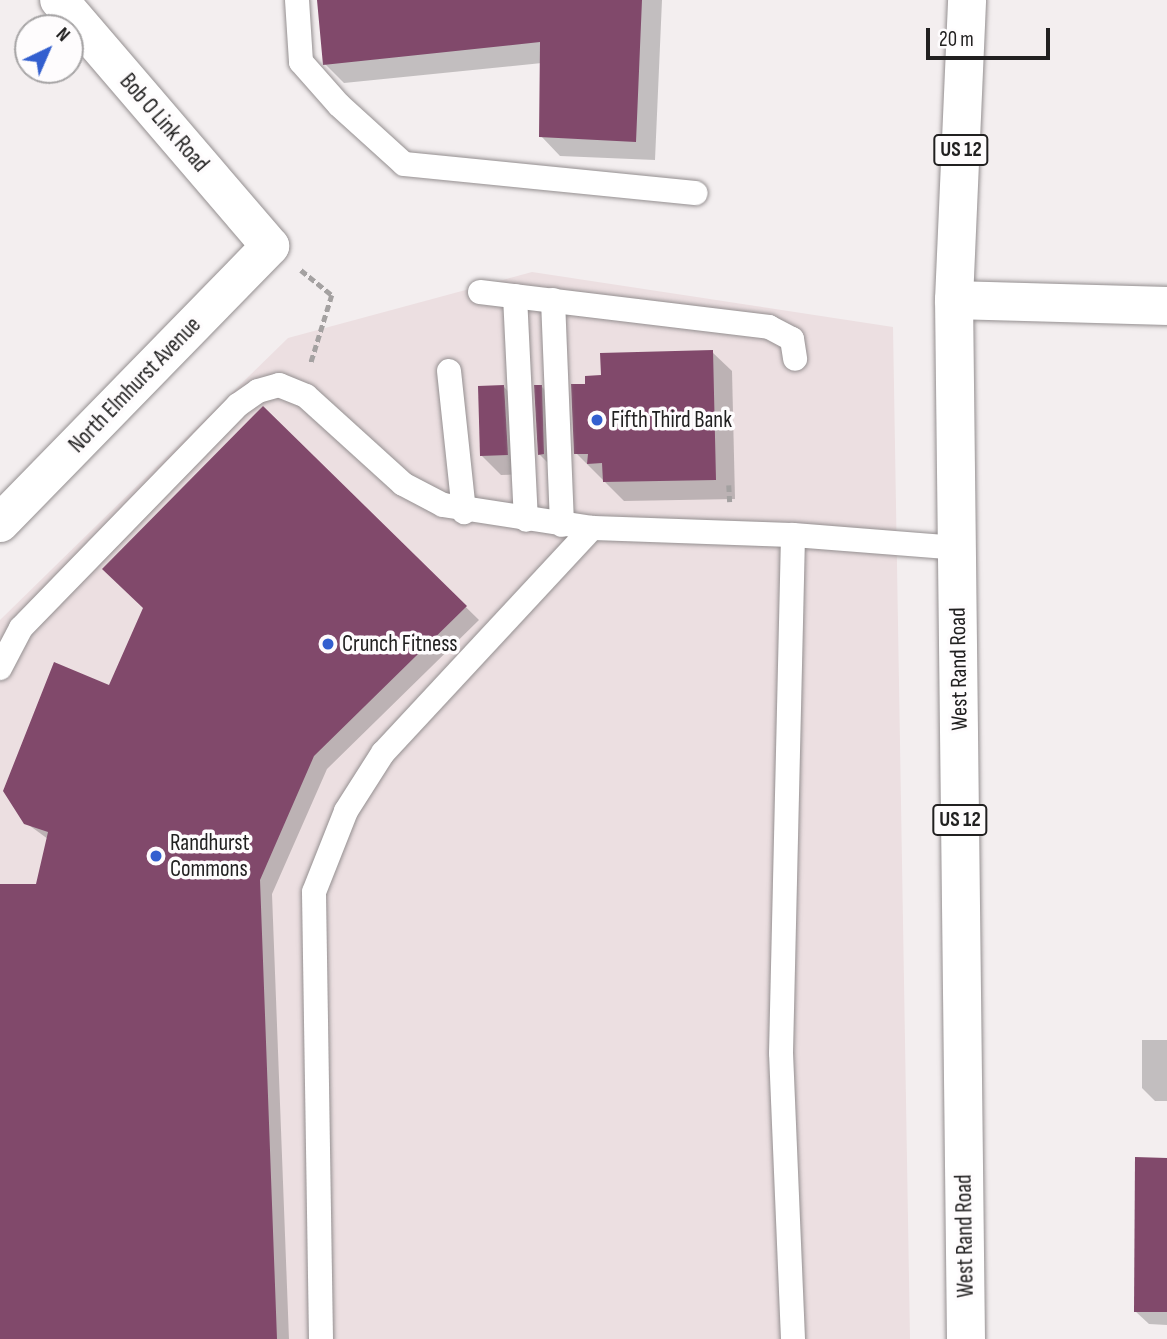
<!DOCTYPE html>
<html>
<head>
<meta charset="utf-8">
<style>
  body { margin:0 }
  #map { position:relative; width:1167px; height:1339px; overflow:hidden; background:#f3eeef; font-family:"Sofia Sans Condensed",sans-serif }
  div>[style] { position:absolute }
  .built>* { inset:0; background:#ecdfe1 }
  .shadow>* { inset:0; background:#0003 }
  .building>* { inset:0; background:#81496b }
  .path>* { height:4.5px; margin-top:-2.25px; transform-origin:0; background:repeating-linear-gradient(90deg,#a4a1a1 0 7px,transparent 0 10.5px) }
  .roads { filter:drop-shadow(0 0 2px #948f90) drop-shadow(0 0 2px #948f90) }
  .lane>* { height:24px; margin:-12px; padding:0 12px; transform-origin:12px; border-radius:12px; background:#fff }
  .street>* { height:38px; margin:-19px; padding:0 19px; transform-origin:19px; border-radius:19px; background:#fff }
  .primary>* { height:38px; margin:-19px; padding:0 19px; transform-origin:19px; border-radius:19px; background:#fff }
  .dots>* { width:19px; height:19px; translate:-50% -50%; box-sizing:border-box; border:4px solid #fefcfd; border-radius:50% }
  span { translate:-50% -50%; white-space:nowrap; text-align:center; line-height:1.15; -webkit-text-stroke:7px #fefcfd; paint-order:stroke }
  .shield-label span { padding:2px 5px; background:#fefcfd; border:2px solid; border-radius:5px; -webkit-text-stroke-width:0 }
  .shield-label { font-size:21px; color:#212020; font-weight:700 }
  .street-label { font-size:23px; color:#212020 }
  .poi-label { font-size:23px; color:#212020 }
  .left { translate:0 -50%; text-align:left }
  .north { position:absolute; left:14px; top:14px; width:70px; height:70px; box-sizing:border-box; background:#fefcfd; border:2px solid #a6a4a5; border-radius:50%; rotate:44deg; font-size:19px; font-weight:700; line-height:28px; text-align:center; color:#212020 }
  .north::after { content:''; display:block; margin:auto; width:24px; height:32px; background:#335fcf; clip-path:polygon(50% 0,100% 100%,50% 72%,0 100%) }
  .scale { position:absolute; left:926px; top:28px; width:124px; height:32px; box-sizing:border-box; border:4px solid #212020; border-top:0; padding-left:9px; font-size:21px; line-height:24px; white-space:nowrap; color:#212020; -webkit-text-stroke:5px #fefcfd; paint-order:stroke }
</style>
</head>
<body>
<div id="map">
  <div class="built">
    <div style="clip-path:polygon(532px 272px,893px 327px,910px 1339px,0 1339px,0 620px,288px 338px)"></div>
  </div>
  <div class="shadow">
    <div style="clip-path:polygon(318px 0,662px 0,655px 160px,560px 156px,541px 136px,542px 63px,344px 83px,325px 64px)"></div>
    <div style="clip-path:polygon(712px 352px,732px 371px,735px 499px,624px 501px,576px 453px,587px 386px,603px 377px)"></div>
    <div style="clip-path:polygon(541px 386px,561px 406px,559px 474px,539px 454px)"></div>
    <div style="clip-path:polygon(504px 387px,523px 407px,527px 474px,501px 475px,481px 455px)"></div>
    <div style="clip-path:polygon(263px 408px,479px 620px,327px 769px,272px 894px,289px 1339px,0 1339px,0 885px,37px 885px,48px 839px,26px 823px,110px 687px)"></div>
    <div style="clip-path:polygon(1142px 1040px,1167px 1040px,1167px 1101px,1155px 1101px,1142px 1088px)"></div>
    <div style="clip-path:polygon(1167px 1159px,1167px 1325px,1149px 1324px,1135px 1311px)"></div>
  </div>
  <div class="building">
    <div style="clip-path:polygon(317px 0,642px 0,636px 142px,539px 137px,540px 42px,323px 65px)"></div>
    <div style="clip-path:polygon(713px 350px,716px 480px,603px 482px,602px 463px,587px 464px,588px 454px,574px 454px,571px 384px,585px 384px,585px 376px,601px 375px,600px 353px)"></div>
    <div style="clip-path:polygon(504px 385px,508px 455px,480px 456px,478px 386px)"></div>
    <div style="clip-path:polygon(534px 385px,542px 385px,544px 454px,538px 455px)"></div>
    <div style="clip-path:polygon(263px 406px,467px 606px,314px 756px,260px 880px,277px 1339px,0 1339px,0 884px,36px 884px,48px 832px,24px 824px,3px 791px,54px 662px,109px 685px,143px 608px,102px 569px)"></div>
    <div style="clip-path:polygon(1135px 1157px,1167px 1158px,1167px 1312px,1134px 1312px)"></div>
  </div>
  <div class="path">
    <div style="left:301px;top:270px;width:40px;rotate:39deg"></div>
    <div style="left:332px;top:295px;width:71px;rotate:107.2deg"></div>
    <div style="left:729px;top:485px;width:17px;rotate:87deg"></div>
  </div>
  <div class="roads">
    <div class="lane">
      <div style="left:297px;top:0;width:62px;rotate:86.3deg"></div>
      <div style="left:301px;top:62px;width:57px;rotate:48.5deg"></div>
      <div style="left:339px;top:105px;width:88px;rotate:42.2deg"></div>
      <div style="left:404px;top:164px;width:293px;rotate:5.7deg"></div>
      <div style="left:480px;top:292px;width:291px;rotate:6.9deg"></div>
      <div style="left:769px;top:327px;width:26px;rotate:28deg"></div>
      <div style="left:792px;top:339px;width:20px;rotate:81deg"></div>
      <div style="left:515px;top:296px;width:224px;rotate:87.2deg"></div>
      <div style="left:553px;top:300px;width:225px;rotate:87.7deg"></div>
      <div style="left:449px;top:371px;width:142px;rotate:83.9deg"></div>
      <div style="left:0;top:668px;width:45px;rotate:-62.3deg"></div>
      <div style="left:21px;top:628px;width:311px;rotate:-45.8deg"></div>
      <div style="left:238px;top:405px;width:24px;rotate:-35deg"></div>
      <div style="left:258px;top:391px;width:22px;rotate:-16deg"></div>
      <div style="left:279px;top:385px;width:29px;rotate:22deg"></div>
      <div style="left:306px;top:396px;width:131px;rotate:42.2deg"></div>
      <div style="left:403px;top:484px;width:45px;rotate:27.7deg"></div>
      <div style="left:443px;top:505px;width:151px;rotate:8.8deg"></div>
      <div style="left:321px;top:1339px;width:447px;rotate:-90.9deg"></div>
      <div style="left:314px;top:892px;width:87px;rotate:-68.4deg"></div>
      <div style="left:346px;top:811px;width:69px;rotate:-57.5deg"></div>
      <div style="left:383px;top:753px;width:307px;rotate:-47.1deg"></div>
      <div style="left:592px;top:528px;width:201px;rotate:2deg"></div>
      <div style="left:793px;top:1339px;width:286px;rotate:-92.4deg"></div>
      <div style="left:781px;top:1053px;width:518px;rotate:-88.67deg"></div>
      <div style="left:793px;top:535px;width:165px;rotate:4.5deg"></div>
    </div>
    <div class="street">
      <div style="left:954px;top:300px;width:213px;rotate:1.6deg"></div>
      <div style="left:0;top:523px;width:387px;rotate:-45.7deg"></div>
      <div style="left:270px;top:246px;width:324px;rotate:-130.6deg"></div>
    </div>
    <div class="primary">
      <div style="left:966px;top:1339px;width:1039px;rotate:-90.66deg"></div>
      <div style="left:954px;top:300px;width:300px;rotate:-87.5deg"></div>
    </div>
  </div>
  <div class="dots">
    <div style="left:597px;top:420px;background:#335fcf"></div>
    <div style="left:328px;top:644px;background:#335fcf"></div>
    <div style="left:156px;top:856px;background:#335fcf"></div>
  </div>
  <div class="shield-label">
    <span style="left:961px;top:150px">US 12</span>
    <span style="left:960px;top:820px">US 12</span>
  </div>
  <div class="street-label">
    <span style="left:164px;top:123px;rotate:49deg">Bob O Link Road</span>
    <span style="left:135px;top:385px;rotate:-46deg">North Elmhurst Avenue</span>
    <span style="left:959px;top:669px;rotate:-91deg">West Rand Road</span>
    <span style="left:965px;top:1236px;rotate:-91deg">West Rand Road</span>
  </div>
  <div class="poi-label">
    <span class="left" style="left:611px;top:420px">Fifth Third Bank</span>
    <span class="left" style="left:342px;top:644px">Crunch Fitness</span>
    <span class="left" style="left:170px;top:856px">Randhurst<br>Commons</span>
  </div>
  <div class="north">N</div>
  <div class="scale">20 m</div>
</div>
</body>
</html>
